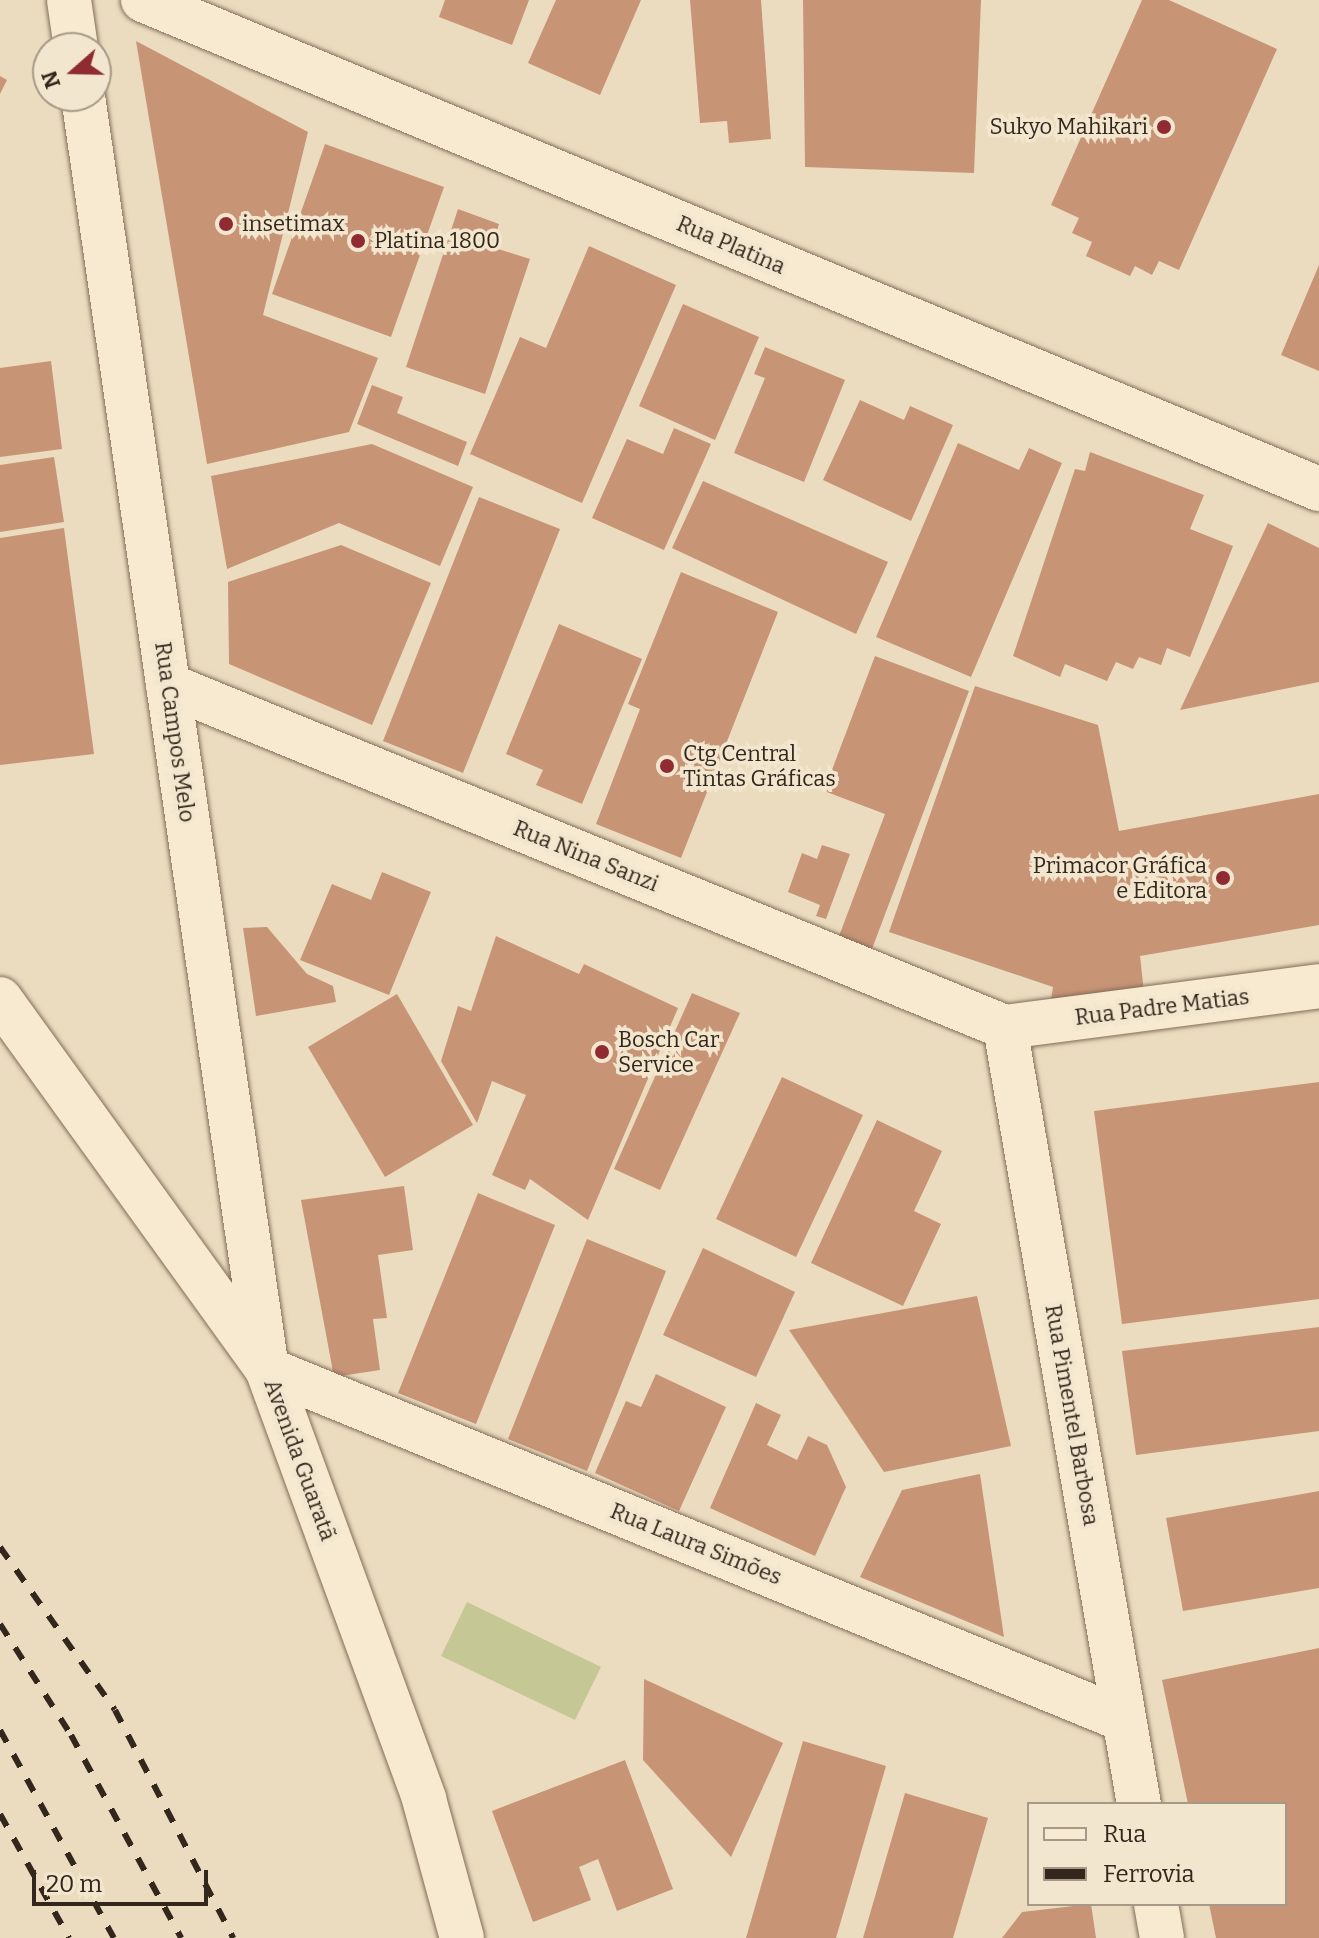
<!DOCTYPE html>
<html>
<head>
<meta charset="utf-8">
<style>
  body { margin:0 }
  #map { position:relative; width:1319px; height:1938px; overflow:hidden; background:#ebdcbf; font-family:Bitter,serif }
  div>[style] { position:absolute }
  .green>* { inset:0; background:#c5c894 }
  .building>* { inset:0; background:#c89476 }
  .roads { filter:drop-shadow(0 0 2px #836d58) drop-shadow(0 0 2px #836d58) }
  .minor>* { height:44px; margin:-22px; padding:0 22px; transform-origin:22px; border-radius:22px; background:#f7ead1 }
  .tertiary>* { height:44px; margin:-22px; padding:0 22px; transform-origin:22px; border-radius:22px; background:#f7ead1 }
  .rail>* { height:6px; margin-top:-3px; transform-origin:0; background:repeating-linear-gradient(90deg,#33261c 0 14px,transparent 0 28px) }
  .dots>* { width:22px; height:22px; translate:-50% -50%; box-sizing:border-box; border:4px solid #f3e6ce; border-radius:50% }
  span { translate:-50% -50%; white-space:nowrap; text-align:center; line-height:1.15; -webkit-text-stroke:7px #f3e6ce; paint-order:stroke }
  .poi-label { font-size:22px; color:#33261c }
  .right { translate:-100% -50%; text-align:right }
  .left { translate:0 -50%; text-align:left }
  .street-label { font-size:22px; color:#33261c }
  .legend { position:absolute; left:1027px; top:1802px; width:260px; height:104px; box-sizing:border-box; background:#f3e6ce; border:2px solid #a69987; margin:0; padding:10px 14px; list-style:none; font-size:24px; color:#33261c }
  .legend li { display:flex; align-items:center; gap:16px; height:40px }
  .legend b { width:40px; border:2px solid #a69987 }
  .north { position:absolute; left:32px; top:32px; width:80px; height:80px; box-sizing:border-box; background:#f3e6ce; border:2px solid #a69987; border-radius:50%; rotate:250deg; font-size:22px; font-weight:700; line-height:32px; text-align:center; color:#33261c }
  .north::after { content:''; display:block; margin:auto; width:28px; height:36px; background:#8f2b31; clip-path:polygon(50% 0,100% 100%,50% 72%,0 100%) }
  .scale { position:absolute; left:32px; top:1870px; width:176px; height:36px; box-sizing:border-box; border:4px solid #33261c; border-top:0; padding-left:10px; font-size:24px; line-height:28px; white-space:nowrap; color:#33261c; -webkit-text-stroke:6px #f3e6ce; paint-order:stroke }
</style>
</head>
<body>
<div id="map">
  <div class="green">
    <div style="clip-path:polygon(467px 1602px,601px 1667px,575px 1720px,441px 1656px)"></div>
  </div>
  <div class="building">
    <div style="clip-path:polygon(445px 0,529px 0,512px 45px,439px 17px)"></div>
    <div style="clip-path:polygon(556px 0,641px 0,600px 95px,528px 63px)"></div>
    <div style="clip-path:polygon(690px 0,761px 0,771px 139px,729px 143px,727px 121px,700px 123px)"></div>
    <div style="clip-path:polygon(803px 0,981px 0,974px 173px,805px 167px)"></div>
    <div style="clip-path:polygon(1142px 0,1169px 0,1277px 49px,1179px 270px,1159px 261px,1152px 275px,1135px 266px,1130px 276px,1086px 256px,1092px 242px,1072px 233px,1079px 218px,1051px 205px)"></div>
    <div style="clip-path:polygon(136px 41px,308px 132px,263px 315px,378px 358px,349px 432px,207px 464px)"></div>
    <div style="clip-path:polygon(0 76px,7px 80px,0 94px)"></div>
    <div style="clip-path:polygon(325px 144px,444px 187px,391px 337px,272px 294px)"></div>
    <div style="clip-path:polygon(458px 209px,499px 224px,492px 247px,530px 259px,485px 394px,406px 367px)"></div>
    <div style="clip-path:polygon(589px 246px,676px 285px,582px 503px,470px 454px,520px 337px,546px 348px)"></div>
    <div style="clip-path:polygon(1319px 265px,1319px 371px,1281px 355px)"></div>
    <div style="clip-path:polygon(683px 304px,759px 337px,715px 440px,639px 406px)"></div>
    <div style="clip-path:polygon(765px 347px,845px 380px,804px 482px,734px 453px,765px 378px,754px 374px)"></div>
    <div style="clip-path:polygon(51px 361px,62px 449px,0 457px,0 368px)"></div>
    <div style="clip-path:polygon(372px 385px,403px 397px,397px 413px,467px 442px,458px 466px,357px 424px)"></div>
    <div style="clip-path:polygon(860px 400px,904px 420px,910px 406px,953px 425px,911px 521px,823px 480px)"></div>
    <div style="clip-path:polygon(674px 428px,711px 444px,664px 550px,592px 518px,627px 439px,663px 454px)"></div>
    <div style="clip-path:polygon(958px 443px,1019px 470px,1029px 448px,1062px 463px,971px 677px,876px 637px)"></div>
    <div style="clip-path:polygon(372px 444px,473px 487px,440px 566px,339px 523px,227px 569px,211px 476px)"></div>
    <div style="clip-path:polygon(1090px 452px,1204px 495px,1190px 529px,1233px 546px,1190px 657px,1167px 648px,1161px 665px,1139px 657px,1133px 669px,1116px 662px,1107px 681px,1065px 664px,1060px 677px,1013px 656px,1075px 469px,1085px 471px)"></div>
    <div style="clip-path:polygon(54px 457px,64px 522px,0 532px,0 465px)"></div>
    <div style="clip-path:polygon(703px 481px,888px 562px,856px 634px,672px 548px)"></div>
    <div style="clip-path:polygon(479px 497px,560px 529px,463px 773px,383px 741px)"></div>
    <div style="clip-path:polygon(1268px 523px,1319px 548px,1319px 682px,1180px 710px)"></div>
    <div style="clip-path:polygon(64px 528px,94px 754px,0 765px,0 538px)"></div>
    <div style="clip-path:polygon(341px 545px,431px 583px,372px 725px,229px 664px,228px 582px)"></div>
    <div style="clip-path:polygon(681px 572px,778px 612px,681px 858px,596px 824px,640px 709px,628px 704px)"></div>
    <div style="clip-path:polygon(559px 624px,642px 659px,582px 804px,536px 785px,543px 770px,506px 754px)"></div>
    <div style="clip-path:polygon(875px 656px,969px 691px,872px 949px,839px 936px,885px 814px,824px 791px)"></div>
    <div style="clip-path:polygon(975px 686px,1098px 725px,1119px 831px,1319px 794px,1319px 925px,1140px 956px,1144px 992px,1050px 1006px,1053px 987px,889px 932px)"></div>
    <div style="clip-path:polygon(822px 845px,850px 854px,826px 919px,816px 916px,820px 905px,788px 892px,802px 853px,817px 859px)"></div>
    <div style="clip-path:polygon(382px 872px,431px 892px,389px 995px,300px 960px,332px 884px,371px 900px)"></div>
    <div style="clip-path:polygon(267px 927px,307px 974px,333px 986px,336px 1002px,256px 1016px,243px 928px)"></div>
    <div style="clip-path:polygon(496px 936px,579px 974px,584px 964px,678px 1008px,588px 1220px,530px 1179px,525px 1190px,492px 1175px,526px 1095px,492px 1081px,477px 1123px,441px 1061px,458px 1006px,471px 1011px)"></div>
    <div style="clip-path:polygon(692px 993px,740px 1013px,660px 1190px,614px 1169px)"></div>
    <div style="clip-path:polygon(397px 994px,473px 1125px,385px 1177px,308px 1047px)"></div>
    <div style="clip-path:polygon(782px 1077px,863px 1115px,796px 1257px,716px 1219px)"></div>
    <div style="clip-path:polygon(1319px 1082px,1319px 1299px,1122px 1324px,1094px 1111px)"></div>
    <div style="clip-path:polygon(877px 1120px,942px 1151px,914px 1211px,941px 1224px,903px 1306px,811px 1263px)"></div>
    <div style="clip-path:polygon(404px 1186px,413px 1250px,378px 1255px,387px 1318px,373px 1319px,380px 1370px,334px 1377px,301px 1200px)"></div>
    <div style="clip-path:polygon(478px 1193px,555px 1225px,476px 1424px,398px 1393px)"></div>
    <div style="clip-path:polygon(587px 1239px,666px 1271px,587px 1471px,508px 1439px)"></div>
    <div style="clip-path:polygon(703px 1248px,795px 1292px,756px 1377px,663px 1335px)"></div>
    <div style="clip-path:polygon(977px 1296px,1011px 1446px,884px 1472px,789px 1330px)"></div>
    <div style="clip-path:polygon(1319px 1327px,1319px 1431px,1136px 1455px,1122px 1351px)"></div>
    <div style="clip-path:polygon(656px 1374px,726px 1407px,679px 1511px,595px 1473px,626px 1401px,641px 1407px)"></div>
    <div style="clip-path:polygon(756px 1403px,781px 1415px,767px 1445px,797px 1460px,808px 1436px,827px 1445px,846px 1487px,815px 1556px,710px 1508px)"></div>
    <div style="clip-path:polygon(980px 1474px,1004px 1637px,860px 1577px,902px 1490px)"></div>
    <div style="clip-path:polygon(1319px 1491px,1319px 1588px,1183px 1611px,1166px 1518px)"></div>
    <div style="clip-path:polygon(1319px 1648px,1319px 1938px,1216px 1938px,1209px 1904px,1285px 1904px,1285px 1804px,1188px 1804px,1162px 1680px)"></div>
    <div style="clip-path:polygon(644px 1679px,783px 1743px,731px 1857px,643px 1760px)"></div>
    <div style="clip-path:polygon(803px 1741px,886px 1766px,836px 1938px,746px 1938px)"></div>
    <div style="clip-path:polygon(625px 1760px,673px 1889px,617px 1911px,598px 1859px,579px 1867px,591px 1900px,533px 1922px,492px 1811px)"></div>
    <div style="clip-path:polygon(905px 1793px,988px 1818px,953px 1938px,863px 1938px)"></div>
    <div style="clip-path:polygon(1091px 1904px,1096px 1938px,1002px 1938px,1022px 1912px)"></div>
  </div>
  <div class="roads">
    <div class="minor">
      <div style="left:69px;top:0;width:49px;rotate:81.7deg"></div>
      <div style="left:83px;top:96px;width:1286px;rotate:81.78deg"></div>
      <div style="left:267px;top:1369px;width:926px;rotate:22.27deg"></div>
      <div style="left:168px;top:685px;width:904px;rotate:22.23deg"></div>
      <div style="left:1005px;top:1027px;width:317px;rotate:-7.4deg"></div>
      <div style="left:0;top:999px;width:456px;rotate:54.2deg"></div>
      <div style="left:267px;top:1369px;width:458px;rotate:69.9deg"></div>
      <div style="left:424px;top:1799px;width:144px;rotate:74.7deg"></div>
      <div style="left:1005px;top:1027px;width:788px;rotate:80.22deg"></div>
      <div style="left:1156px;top:1904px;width:35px;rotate:80deg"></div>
    </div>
    <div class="tertiary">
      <div style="left:143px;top:0;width:1274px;rotate:22.58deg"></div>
    </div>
  </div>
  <div class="rail">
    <div style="left:0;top:1547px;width:199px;rotate:54.8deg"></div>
    <div style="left:115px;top:1710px;width:257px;rotate:62.6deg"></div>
    <div style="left:0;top:1624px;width:132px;rotate:57.4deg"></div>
    <div style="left:71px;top:1735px;width:231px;rotate:61.5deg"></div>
    <div style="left:0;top:1730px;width:237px;rotate:61.3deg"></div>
    <div style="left:0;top:1814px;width:142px;rotate:60.9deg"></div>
  </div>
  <div class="dots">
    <div style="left:1164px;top:127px;background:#8f2b31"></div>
    <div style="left:226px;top:224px;background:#8f2b31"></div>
    <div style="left:358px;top:241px;background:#8f2b31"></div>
    <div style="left:667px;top:766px;background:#8f2b31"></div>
    <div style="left:1223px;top:878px;background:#8f2b31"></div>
    <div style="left:602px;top:1052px;background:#8f2b31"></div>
  </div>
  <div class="poi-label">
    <span class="right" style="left:1148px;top:127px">Sukyo Mahikari</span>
    <span class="left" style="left:242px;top:224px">insetimax</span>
    <span class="left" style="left:374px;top:241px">Platina 1800</span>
    <span class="left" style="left:683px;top:766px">Ctg Central<br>Tintas Gráficas</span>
    <span class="right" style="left:1207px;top:878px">Primacor Gráfica<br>e Editora</span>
    <span class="left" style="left:618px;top:1052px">Bosch Car<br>Service</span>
  </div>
  <div class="street-label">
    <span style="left:731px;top:245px;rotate:23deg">Rua Platina</span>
    <span style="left:175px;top:732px;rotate:82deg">Rua Campos Melo</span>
    <span style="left:586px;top:856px;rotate:22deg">Rua Nina Sanzi</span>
    <span style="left:1162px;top:1007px;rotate:-7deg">Rua Padre Matias</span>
    <span style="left:1072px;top:1415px;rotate:80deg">Rua Pimentel Barbosa</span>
    <span style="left:300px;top:1460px;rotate:70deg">Avenida Guaratã</span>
    <span style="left:696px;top:1544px;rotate:22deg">Rua Laura Simões</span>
  </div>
  <ul class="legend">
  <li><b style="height:10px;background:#f7ead1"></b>Rua</li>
  <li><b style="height:10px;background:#33261c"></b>Ferrovia</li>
  </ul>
  <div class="north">N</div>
  <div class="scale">20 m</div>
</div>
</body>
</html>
